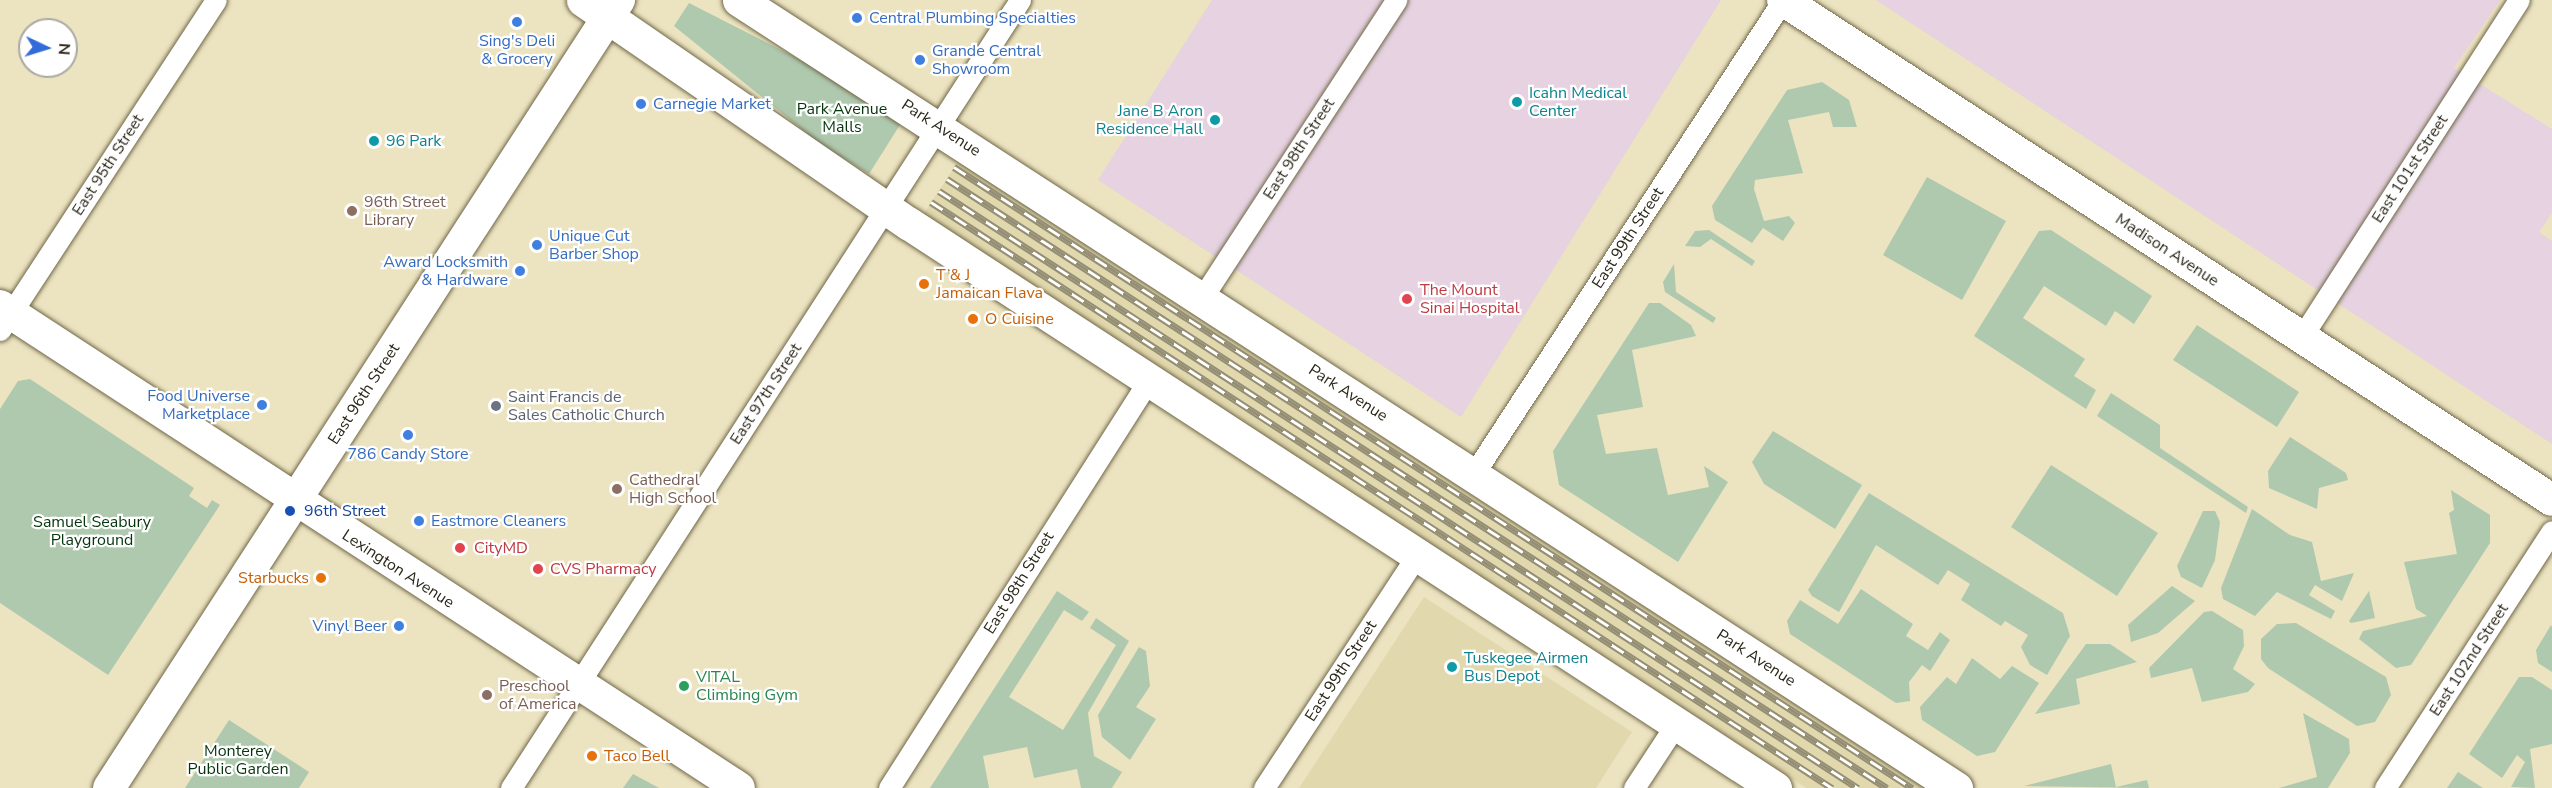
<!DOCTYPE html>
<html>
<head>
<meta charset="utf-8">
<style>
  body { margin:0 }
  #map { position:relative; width:2552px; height:788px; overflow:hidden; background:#ece3c0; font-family:"Nunito Sans",sans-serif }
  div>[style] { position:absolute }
  .built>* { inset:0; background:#e2d8ae }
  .medical>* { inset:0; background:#e6d2e1 }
  .green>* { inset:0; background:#afc9af }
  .roads { filter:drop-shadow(0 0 2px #6f6748) drop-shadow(0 0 2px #6f6748) }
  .minor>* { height:21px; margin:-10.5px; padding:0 10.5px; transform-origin:10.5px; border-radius:10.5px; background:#fff }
  .secondary>* { height:32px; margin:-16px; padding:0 16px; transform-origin:16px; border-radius:16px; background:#fff }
  .primary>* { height:33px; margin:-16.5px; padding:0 16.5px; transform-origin:16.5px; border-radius:16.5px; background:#fff }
  .rail>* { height:7px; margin-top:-3.5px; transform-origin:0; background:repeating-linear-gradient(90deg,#fff 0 14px,#948e75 0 28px); box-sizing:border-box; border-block:2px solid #948e75 }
  .dots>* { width:16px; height:16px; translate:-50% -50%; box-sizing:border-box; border:3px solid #fff; border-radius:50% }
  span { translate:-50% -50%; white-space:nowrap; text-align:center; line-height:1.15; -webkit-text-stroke:4.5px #fff; paint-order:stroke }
  .shop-label { font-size:16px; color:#366cbe }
  .left { translate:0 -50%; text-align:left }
  .right { translate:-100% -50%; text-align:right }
  .culture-label { font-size:16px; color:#0d838f }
  .park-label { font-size:16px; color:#05350d }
  .street-label { font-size:16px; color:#2a271a }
  .education-label { font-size:16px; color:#785e54 }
  .food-label { font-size:16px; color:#c56008 }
  .health-label { font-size:16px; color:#be3a42 }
  .worship-label { font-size:16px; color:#5b616d }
  .transit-label { font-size:16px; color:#164399 }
  .leisure-label { font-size:16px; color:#27864d }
  .north { position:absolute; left:18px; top:18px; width:60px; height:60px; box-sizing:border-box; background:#fff; border:2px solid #aaa9a3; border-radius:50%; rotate:94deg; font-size:16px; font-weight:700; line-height:24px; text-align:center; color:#2a271a }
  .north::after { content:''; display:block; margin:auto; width:21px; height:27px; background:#326bda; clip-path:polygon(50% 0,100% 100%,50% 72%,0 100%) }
</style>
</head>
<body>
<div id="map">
  <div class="built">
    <div style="clip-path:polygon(963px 154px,1937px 788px,1806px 788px,923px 215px)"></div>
    <div style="clip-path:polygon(1424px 597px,1632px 732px,1596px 788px,1299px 788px)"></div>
  </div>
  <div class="medical">
    <div style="clip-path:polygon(1212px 0,1721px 0,1461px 417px,1098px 180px)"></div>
    <div style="clip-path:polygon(1876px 0,2500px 0,2454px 68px,2552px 129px,2552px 213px,2539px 232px,2552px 241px,2552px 444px)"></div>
  </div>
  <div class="green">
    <div style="clip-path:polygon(689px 3px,856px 88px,903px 120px,869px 174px,820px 144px,674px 26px)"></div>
    <div style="clip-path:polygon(1822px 82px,1849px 100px,1857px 127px,1833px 127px,1829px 112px,1788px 120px,1803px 173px,1755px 180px,1754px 189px,1764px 221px,1789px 216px,1795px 223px,1783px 241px,1763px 228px,1752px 243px,1715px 220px,1712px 206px,1787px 90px)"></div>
    <div style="clip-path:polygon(1927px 177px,2006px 221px,1962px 300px,1883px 255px)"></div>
    <div style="clip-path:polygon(1709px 230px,1755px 261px,1752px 266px,1711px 239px,1700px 247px,1685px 246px,1695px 231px)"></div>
    <div style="clip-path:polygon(2051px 230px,2152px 296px,2134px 324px,2115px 311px,2106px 326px,2044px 286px,2023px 318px,2085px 359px,2074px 376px,2096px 390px,2086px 409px,1974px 336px,2039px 231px)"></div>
    <div style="clip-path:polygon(1674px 264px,1676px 292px,1716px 318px,1713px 323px,1665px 292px,1663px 282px)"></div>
    <div style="clip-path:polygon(1649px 303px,1660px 303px,1691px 325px,1696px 336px,1632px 350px,1643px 407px,1597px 415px,1606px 454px,1657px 448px,1668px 495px,1709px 487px,1704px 466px,1728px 482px,1678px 562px,1559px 485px,1553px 451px)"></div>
    <div style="clip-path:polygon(2197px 325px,2299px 392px,2277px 427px,2173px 360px)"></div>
    <div style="clip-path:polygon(30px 379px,194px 488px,189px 496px,207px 508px,212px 500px,220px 505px,108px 675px,0 603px,0 409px,18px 381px)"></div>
    <div style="clip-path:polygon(2111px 393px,2160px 425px,2160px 448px,2248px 507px,2246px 513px,2097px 416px)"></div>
    <div style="clip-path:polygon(1773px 431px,1862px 485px,1835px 529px,1764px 484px,1752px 462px)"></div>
    <div style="clip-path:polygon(2290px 437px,2346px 473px,2348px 480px,2319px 488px,2317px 509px,2269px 488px,2268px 471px)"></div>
    <div style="clip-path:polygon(2051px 465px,2158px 533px,2117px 596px,2011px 527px)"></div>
    <div style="clip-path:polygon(2451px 490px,2490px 515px,2490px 543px,2411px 665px,2396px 668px,2359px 639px,2363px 631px,2427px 616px,2416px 609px,2404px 562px,2457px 554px,2449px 513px,2454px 510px)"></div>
    <div style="clip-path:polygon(1869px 493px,2063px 613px,2070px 636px,2047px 675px,2030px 665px,2021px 647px,2028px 635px,2005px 621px,2001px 626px,1961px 600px,1970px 584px,1948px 570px,1938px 585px,1876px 545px,1839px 612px,1812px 596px,1808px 590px)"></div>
    <div style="clip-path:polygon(2252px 509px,2290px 535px,2312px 542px,2321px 581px,2354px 573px,2342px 601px,2315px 585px,2309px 595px,2335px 611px,2331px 619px,2277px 592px,2255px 616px,2223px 599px,2221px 588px)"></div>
    <div style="clip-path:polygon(2203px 511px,2215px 511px,2220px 522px,2215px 560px,2202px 588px,2181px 577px,2177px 566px)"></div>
    <div style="clip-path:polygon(2172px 586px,2195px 601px,2158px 633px,2131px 642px,2128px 625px)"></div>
    <div style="clip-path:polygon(1861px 589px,1913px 624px,1906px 636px,1928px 650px,1940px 632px,1950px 640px,1930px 671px,1922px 665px,1909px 682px,1910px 701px,1896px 703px,1790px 634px,1787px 621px,1800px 600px,1838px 624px)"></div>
    <div style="clip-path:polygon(1057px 591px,1089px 612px,1082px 621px,1064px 610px,1009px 697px,1063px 730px,1116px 645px,1090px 628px,1096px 618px,1129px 641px,1088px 713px,1094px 756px,1122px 772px,1112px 788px,1081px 788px,1077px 769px,1034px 778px,1027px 747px,983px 756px,989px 788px,930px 788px)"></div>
    <div style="clip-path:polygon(2369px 591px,2375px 618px,2351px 623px,2349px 621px)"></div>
    <div style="clip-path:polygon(2212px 611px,2243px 630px,2244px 646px,2233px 669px,2255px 684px,2248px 692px,2202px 702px,2192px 668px,2151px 678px,2149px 668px,2204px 612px)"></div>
    <div style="clip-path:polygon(2296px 623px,2386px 677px,2391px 695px,2375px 722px,2357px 726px,2268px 668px,2261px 659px,2261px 639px,2277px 624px)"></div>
    <div style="clip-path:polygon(2551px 625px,2552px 627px,2552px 672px,2538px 663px,2536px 650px)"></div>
    <div style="clip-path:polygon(2086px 644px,2110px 644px,2137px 662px,2076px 679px,2080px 704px,2035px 714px)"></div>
    <div style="clip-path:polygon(1139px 647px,1146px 651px,1150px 686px,1136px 707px,1156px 719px,1130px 760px,1102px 737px,1098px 715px)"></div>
    <div style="clip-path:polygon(1972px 658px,2000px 679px,2012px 666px,2039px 683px,1995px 752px,1977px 756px,1922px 720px,1920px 707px,1947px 677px,1956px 684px)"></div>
    <div style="clip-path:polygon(2519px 677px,2532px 677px,2552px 690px,2552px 744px,2530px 749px,2535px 788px,2511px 787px,2525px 762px,2517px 755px,2502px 778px,2469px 754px)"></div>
    <div style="clip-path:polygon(2303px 713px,2349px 739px,2350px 753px,2328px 788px,2279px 788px,2317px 777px)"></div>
    <div style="clip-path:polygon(229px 720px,309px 772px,299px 788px,185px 788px)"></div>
    <div style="clip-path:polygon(2111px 764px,2116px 787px,2147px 780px,2149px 788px,2024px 786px)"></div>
    <div style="clip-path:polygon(2458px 772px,2483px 788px,2447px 788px)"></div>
    <div style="clip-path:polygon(633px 774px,659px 788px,623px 788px)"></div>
  </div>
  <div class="roads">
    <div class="minor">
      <div style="left:1202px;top:298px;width:356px;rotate:-56.9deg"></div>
      <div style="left:0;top:330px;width:394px;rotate:-56.8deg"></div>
      <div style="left:2301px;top:338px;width:402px;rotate:-57.2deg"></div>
      <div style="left:1473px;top:475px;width:567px;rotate:-56.87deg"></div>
      <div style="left:511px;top:788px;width:938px;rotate:-57.14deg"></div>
      <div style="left:889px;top:788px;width:485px;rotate:-57.5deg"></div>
      <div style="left:1264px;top:788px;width:280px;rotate:-56.7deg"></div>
      <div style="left:1634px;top:788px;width:77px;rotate:-56.7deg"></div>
      <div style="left:2385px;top:788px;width:306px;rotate:-57deg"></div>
    </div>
    <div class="secondary">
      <div style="left:1783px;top:0;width:917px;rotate:33.03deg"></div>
      <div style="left:0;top:306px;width:882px;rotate:33.11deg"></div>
      <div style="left:109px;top:788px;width:939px;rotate:-57.09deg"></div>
    </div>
    <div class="primary">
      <div style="left:583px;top:0;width:394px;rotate:34.5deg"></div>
      <div style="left:908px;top:223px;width:1035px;rotate:33.09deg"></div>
      <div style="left:739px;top:0;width:1450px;rotate:32.92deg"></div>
    </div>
  </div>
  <div class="rail">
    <div style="left:954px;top:167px;width:1142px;rotate:32.95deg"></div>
    <div style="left:947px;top:179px;width:1120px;rotate:32.94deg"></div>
    <div style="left:939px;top:191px;width:1096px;rotate:33.01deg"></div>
    <div style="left:931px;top:202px;width:1075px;rotate:33.04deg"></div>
  </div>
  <div class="dots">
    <div style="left:857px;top:18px;background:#3f7fe0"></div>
    <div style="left:517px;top:22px;background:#3f7fe0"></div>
    <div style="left:920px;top:60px;background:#3f7fe0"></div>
    <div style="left:1517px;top:102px;background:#0f9aa8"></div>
    <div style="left:641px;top:104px;background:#3f7fe0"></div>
    <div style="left:1215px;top:120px;background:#0f9aa8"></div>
    <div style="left:374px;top:141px;background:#0f9aa8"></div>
    <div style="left:352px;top:211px;background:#8d6e63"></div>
    <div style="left:537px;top:245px;background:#3f7fe0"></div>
    <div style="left:520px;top:271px;background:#3f7fe0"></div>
    <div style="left:924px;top:284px;background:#e8710a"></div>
    <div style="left:1407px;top:299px;background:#e0444e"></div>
    <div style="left:973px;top:319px;background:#e8710a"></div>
    <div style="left:262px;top:405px;background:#3f7fe0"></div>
    <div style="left:496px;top:406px;background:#6b7280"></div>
    <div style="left:408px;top:435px;background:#3f7fe0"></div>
    <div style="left:617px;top:489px;background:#8d6e63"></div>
    <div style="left:290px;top:511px;background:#1a4fb4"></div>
    <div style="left:419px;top:521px;background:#3f7fe0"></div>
    <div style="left:460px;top:548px;background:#e0444e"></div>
    <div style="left:538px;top:569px;background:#e0444e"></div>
    <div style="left:321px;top:578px;background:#e8710a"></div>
    <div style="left:399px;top:626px;background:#3f7fe0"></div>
    <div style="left:1452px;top:667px;background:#0f9aa8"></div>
    <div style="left:684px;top:686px;background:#2e9e5b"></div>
    <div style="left:487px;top:695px;background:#8d6e63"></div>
    <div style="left:592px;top:756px;background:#e8710a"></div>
  </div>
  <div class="shop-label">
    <span class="left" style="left:869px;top:18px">Central Plumbing Specialties</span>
    <span style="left:517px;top:50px">Sing's Deli<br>&amp; Grocery</span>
    <span class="left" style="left:932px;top:60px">Grande Central<br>Showroom</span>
    <span class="left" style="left:653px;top:104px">Carnegie Market</span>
    <span class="left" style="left:549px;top:245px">Unique Cut<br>Barber Shop</span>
    <span class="right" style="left:508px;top:271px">Award Locksmith<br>&amp; Hardware</span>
    <span class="right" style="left:250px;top:405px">Food Universe<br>Marketplace</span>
    <span style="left:408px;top:454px">786 Candy Store</span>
    <span class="left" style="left:431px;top:521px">Eastmore Cleaners</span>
    <span class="right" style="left:387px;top:626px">Vinyl Beer</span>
  </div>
  <div class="culture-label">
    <span class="left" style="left:1529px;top:102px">Icahn Medical<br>Center</span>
    <span class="right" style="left:1203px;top:120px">Jane B Aron<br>Residence Hall</span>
    <span class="left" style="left:386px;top:141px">96 Park</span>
    <span class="left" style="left:1464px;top:667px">Tuskegee Airmen<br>Bus Depot</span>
  </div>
  <div class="park-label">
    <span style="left:842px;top:118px">Park Avenue<br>Malls</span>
    <span style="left:92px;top:531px">Samuel Seabury<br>Playground</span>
    <span style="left:238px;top:760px">Monterey<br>Public Garden</span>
  </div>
  <div class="street-label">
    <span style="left:941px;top:128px;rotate:33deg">Park Avenue</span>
    <span style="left:1299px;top:149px;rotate:-57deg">East 98th Street</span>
    <span style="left:108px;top:165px;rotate:-57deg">East 95th Street</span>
    <span style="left:2410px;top:169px;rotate:-57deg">East 101st Street</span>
    <span style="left:1628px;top:238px;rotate:-57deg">East 99th Street</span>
    <span style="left:2167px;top:250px;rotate:33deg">Madison Avenue</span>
    <span style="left:1348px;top:393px;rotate:33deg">Park Avenue</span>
    <span style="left:364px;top:394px;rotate:-57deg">East 96th Street</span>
    <span style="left:766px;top:394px;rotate:-57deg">East 97th Street</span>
    <span style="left:398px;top:569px;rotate:33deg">Lexington Avenue</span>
    <span style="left:1019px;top:583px;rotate:-58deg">East 98th Street</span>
    <span style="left:1756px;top:658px;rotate:33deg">Park Avenue</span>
    <span style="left:2469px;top:660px;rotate:-57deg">East 102nd Street</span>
    <span style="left:1341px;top:671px;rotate:-57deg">East 99th Street</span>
  </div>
  <div class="education-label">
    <span class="left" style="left:364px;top:211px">96th Street<br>Library</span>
    <span class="left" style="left:629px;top:489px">Cathedral<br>High School</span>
    <span class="left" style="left:499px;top:695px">Preschool<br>of America</span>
  </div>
  <div class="food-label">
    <span class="left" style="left:936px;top:284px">T &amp; J<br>Jamaican Flava</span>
    <span class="left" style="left:985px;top:319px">O Cuisine</span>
    <span class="right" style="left:309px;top:578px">Starbucks</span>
    <span class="left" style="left:604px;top:756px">Taco Bell</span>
  </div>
  <div class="health-label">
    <span class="left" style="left:1420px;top:299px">The Mount<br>Sinai Hospital</span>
    <span class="left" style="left:474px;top:548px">CityMD</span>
    <span class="left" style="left:550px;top:569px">CVS Pharmacy</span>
  </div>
  <div class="worship-label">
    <span class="left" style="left:508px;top:406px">Saint Francis de<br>Sales Catholic Church</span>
  </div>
  <div class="transit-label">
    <span class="left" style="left:304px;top:511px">96th Street</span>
  </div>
  <div class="leisure-label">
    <span class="left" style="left:696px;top:686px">VITAL<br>Climbing Gym</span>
  </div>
  <div class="north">N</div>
</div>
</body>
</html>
